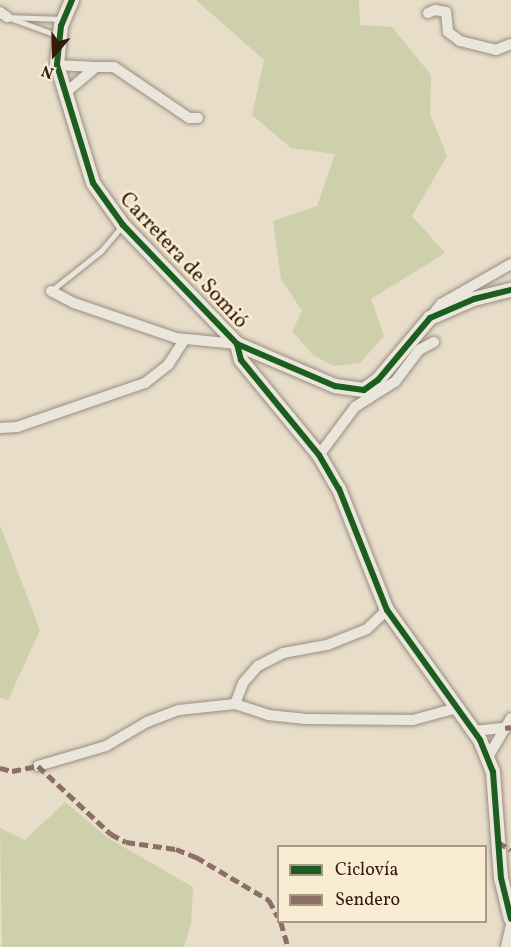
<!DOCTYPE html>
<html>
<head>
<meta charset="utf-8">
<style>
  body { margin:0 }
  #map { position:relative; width:511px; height:947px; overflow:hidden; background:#e8ddc8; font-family:Vollkorn,serif }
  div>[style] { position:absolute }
  .green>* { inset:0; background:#cecfab }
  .roads { filter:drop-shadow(0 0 2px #988e81) drop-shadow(0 0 2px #988e81) }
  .lane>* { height:5px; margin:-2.5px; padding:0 2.5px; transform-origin:2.5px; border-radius:2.5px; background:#ebe6dc }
  .street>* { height:10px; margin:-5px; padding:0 5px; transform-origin:5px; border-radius:5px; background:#ebe6dc }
  .secondary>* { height:14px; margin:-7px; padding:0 7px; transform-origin:7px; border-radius:7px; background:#ebe6dc }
  .quiet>* { height:4.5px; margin-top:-2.25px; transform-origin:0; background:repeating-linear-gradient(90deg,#8d6e63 0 9px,transparent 0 13.5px) }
  .cycleway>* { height:6px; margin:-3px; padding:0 3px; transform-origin:3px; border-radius:3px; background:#1b5e20 }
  span { translate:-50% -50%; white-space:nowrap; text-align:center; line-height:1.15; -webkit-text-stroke:5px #f8ecd3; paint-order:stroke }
  .street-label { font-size:21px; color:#351a0d }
  .legend { position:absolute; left:277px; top:845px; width:210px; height:78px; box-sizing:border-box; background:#f8ecd3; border:2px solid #aa9884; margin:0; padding:8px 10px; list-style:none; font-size:18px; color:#351a0d }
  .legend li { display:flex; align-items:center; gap:12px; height:30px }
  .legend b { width:30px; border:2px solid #aa9884 }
  .north { position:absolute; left:24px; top:24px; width:60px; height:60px; -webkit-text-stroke:4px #f8ecd3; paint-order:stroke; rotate:200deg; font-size:16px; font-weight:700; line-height:24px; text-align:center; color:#351a0d }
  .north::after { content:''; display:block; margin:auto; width:21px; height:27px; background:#351a0d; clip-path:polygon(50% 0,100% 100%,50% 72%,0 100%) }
</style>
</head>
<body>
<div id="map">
  <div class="green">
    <div style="clip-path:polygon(196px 0,359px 0,360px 25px,392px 27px,431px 75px,430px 114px,447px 156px,412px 216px,445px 253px,371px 299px,384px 336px,360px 363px,334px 366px,313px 355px,292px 331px,302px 311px,281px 279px,273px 221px,317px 206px,335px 154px,291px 148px,252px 115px,264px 60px)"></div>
    <div style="clip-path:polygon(0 525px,40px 630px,8px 700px,0 698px)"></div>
    <div style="clip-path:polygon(65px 802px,108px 838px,193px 887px,191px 924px,184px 947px,2px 947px,0 828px,25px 840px)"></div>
  </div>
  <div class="roads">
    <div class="lane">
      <div style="left:59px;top:36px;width:55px;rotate:-159.9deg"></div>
      <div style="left:7px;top:17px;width:55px;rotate:2.1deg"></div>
      <div style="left:52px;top:290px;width:63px;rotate:-38.5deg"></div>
      <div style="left:101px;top:251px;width:33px;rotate:-50deg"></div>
    </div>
    <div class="street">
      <div style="left:0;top:12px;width:9px;rotate:36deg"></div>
      <div style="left:428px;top:13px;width:8px;rotate:-23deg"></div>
      <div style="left:435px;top:10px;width:11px;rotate:10deg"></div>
      <div style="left:446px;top:12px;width:20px;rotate:84deg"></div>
      <div style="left:448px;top:32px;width:15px;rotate:37deg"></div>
      <div style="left:460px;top:41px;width:37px;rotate:14deg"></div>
      <div style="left:496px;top:50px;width:16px;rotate:-22deg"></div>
      <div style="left:57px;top:65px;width:38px;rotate:3deg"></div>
      <div style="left:64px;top:94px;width:42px;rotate:-40.2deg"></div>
      <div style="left:96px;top:67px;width:18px"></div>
      <div style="left:114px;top:67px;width:91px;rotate:34.2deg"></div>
      <div style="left:189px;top:118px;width:9px"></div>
      <div style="left:51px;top:291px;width:26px;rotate:28deg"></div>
      <div style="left:74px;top:303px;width:108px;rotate:18.9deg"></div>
      <div style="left:176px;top:338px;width:61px;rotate:5.6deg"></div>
      <div style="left:430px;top:318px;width:18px;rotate:-52deg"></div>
      <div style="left:441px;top:304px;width:81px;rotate:-29.7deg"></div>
      <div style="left:369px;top:398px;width:31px;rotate:-32deg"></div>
      <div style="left:395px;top:382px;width:40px;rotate:-53deg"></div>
      <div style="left:419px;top:350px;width:17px;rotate:-28deg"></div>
      <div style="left:0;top:428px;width:17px;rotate:-3deg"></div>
      <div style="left:17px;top:427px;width:135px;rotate:-19deg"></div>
      <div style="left:145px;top:383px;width:29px;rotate:-38deg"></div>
      <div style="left:168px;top:365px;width:30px;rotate:-57deg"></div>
      <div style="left:319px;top:455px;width:60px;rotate:-53.1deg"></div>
      <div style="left:355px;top:407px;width:17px;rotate:-33deg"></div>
      <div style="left:369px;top:398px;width:7px;rotate:-124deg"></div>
      <div style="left:235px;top:704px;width:35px;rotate:18deg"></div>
      <div style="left:268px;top:715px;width:36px;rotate:6deg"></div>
      <div style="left:304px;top:719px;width:109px;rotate:0.5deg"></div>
      <div style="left:413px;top:720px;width:46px;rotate:-15.3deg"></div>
      <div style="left:474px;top:731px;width:31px;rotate:-6deg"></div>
      <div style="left:488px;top:757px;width:45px;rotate:-59.5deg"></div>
      <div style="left:38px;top:766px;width:71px;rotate:-16.4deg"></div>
      <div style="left:106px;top:746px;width:48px;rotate:-30.3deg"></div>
      <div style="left:147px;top:722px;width:34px;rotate:-21deg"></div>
      <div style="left:179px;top:710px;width:56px;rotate:-6.1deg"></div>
      <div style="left:235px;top:704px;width:22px;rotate:-69deg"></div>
      <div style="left:243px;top:683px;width:23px;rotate:-49deg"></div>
      <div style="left:258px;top:666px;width:28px;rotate:-27deg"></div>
      <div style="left:283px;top:653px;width:45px;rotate:-10.3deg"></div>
      <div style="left:327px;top:645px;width:43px;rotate:-21.8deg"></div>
      <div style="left:367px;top:629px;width:28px;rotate:-44deg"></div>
      <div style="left:506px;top:947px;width:22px;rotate:-77deg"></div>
    </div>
    <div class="secondary">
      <div style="left:72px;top:0;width:28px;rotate:113deg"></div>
      <div style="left:61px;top:26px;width:39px;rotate:96deg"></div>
      <div style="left:57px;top:65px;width:123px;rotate:73deg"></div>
      <div style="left:93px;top:183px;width:52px;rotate:54.5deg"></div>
      <div style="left:123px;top:225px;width:165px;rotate:46.2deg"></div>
      <div style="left:237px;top:344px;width:107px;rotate:23.2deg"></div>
      <div style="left:335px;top:386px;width:29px;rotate:8deg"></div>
      <div style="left:364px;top:390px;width:17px;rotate:-36deg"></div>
      <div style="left:378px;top:380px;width:81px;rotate:-50deg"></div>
      <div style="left:430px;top:318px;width:48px;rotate:-23.4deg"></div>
      <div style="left:474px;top:299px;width:38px;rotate:-14deg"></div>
      <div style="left:237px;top:344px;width:16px;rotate:76deg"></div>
      <div style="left:241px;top:360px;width:123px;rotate:50.6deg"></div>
      <div style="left:319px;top:455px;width:39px;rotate:60deg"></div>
      <div style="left:339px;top:489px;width:130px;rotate:68.4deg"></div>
      <div style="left:387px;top:610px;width:160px;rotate:54.4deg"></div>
      <div style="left:480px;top:740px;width:35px;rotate:68deg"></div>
      <div style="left:493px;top:772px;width:106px;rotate:85.7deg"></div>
      <div style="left:501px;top:878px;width:42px;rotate:76.3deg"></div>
    </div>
  </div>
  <div class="quiet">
    <div style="left:505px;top:728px;width:6px;rotate:-9deg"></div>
    <div style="left:0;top:768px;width:12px;rotate:14deg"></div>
    <div style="left:12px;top:771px;width:26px;rotate:-11deg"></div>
    <div style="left:38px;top:766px;width:100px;rotate:43deg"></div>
    <div style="left:111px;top:834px;width:17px;rotate:28deg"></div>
    <div style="left:126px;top:842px;width:50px;rotate:8deg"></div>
    <div style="left:176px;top:849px;width:22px;rotate:22deg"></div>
    <div style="left:196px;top:857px;width:85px;rotate:30.5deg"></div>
    <div style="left:269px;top:900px;width:19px;rotate:62deg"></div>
    <div style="left:498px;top:842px;width:15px;rotate:32deg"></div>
    <div style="left:281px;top:922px;width:26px;rotate:74deg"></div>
  </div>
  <div class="cycleway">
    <div style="left:72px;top:0;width:28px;rotate:113deg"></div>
    <div style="left:61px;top:26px;width:39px;rotate:96deg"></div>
    <div style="left:57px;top:65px;width:123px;rotate:73deg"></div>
    <div style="left:93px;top:183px;width:52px;rotate:54.5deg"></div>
    <div style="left:123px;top:225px;width:165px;rotate:46.2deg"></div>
    <div style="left:237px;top:344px;width:107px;rotate:23.2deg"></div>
    <div style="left:335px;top:386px;width:29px;rotate:8deg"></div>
    <div style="left:364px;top:390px;width:17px;rotate:-36deg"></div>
    <div style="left:378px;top:380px;width:81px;rotate:-50deg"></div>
    <div style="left:430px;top:318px;width:48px;rotate:-23.4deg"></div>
    <div style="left:474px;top:299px;width:38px;rotate:-14deg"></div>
    <div style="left:237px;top:344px;width:16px;rotate:76deg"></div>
    <div style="left:241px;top:360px;width:123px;rotate:50.6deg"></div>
    <div style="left:319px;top:455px;width:39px;rotate:60deg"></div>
    <div style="left:339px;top:489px;width:130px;rotate:68.4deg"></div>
    <div style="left:387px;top:610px;width:160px;rotate:54.4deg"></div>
    <div style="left:480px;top:740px;width:35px;rotate:68deg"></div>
    <div style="left:493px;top:772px;width:106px;rotate:85.7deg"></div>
    <div style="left:501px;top:878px;width:42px;rotate:76.3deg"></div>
  </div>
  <div class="street-label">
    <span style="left:183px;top:261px;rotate:47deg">Carretera de Somió</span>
  </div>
  <ul class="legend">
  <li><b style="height:8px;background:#1b5e20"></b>Ciclovía</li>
  <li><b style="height:8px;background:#8d6e63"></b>Sendero</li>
  </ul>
  <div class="north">N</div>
</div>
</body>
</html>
